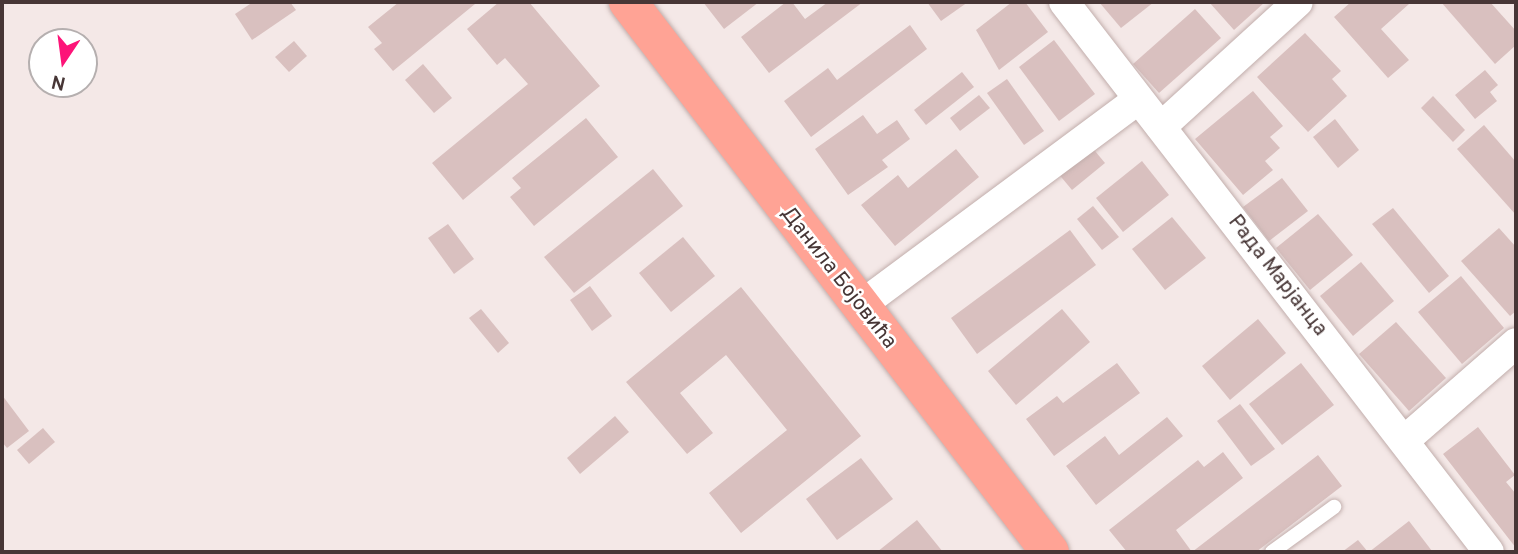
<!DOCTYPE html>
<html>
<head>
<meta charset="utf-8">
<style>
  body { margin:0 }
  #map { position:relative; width:1518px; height:554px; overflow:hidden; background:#f4e8e7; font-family:Overpass,sans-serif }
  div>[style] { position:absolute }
  .building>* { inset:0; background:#d9c0bf }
  .roads { filter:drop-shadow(0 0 2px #c2aeac) drop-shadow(0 0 2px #c2aeac) }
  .lane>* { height:14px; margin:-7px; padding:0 7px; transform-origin:7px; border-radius:7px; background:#fff }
  .street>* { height:30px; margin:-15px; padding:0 15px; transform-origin:15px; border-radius:15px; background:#fff }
  .primary>* { height:38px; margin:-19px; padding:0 19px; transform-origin:19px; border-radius:19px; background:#ffa395 }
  span { translate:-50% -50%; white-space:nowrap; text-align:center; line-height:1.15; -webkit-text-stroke:5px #fff; paint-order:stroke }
  .street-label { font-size:21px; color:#473636 }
  .frame { position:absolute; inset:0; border:4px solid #473636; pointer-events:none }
  .north { position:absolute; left:28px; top:28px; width:70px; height:70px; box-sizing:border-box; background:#fff; border:2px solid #b5afaf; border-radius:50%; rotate:193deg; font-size:19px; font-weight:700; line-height:28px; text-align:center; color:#473636 }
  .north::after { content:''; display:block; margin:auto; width:24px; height:32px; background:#fd1478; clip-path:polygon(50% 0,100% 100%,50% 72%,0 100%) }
</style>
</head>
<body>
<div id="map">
  <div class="building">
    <div style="clip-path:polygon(253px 2px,290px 2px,296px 10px,252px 40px,235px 14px)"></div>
    <div style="clip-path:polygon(399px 2px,473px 2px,475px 4px,393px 71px,374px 49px,382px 43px,368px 27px)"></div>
    <div style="clip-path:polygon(499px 2px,529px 2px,600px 86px,463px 200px,432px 163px,528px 84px,505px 58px,497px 65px,467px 29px)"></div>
    <div style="clip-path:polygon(703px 2px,759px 2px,724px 29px)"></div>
    <div style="clip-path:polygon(786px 2px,792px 2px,805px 19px,828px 2px,863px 2px,769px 73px,741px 37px)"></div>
    <div style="clip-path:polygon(927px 2px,968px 2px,941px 21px)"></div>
    <div style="clip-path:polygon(1012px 2px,1025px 2px,1048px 32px,999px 70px,976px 30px)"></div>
    <div style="clip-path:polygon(1099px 2px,1154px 2px,1121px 28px)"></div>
    <div style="clip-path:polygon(1209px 2px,1265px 2px,1234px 30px)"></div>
    <div style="clip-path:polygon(1351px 2px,1409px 4px,1381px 29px,1409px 60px,1388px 78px,1334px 17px)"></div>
    <div style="clip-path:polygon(1441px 2px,1490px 2px,1516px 31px,1516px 45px,1495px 64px)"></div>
    <div style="clip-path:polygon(1195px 9px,1221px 38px,1159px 93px,1133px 64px)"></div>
    <div style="clip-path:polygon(910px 25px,927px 49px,811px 137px,784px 101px,828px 68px,837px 80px)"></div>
    <div style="clip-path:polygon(1305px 33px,1341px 71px,1332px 79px,1347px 96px,1308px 132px,1257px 77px)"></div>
    <div style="clip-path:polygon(1054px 40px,1095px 94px,1059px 121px,1019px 67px)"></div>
    <div style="clip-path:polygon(294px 41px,307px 56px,289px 72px,275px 57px)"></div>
    <div style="clip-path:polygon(423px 64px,452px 98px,434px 113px,405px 80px)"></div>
    <div style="clip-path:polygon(1485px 70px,1498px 85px,1490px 92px,1497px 101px,1475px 119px,1455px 95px)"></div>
    <div style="clip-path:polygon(962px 72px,974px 87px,926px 125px,914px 110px)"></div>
    <div style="clip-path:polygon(1007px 79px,1044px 131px,1024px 145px,987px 93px)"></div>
    <div style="clip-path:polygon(1253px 91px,1283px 126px,1270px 137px,1280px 148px,1265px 161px,1273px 170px,1243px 195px,1195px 139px)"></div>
    <div style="clip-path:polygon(979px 95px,990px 108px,960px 131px,950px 118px)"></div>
    <div style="clip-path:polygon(1433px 96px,1465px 130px,1453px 142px,1421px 108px)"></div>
    <div style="clip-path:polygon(863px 115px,877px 134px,897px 120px,910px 139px,882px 160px,888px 167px,848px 195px,815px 149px)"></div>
    <div style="clip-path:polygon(586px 118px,618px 157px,534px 226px,510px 197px,521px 188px,512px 178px)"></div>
    <div style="clip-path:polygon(1335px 119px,1359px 150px,1338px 168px,1313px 137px)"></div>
    <div style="clip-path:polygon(1484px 125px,1516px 162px,1516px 215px,1457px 149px)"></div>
    <div style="clip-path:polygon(1090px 145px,1105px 163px,1072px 190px,1057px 172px)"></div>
    <div style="clip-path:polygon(956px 149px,979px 177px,895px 246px,861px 205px,898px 175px,908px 188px)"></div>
    <div style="clip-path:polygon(1142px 161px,1169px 195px,1123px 232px,1096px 198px)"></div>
    <div style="clip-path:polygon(653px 169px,683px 206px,574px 293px,544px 257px)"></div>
    <div style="clip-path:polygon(1282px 178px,1308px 211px,1269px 241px,1243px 207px)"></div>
    <div style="clip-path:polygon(1093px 206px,1119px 237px,1102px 250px,1077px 219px)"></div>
    <div style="clip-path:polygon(1393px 208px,1449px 276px,1429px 293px,1372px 224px)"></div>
    <div style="clip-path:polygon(1318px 214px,1353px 255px,1310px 290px,1276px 248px)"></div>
    <div style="clip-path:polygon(1172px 217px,1206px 258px,1165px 290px,1132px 249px)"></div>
    <div style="clip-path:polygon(448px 224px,474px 259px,454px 274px,428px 238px)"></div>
    <div style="clip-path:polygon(1499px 228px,1516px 247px,1516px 311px,1510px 316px,1461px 261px)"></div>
    <div style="clip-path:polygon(1070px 230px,1096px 265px,977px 354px,951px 318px)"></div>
    <div style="clip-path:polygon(683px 237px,715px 276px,671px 312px,639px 273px)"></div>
    <div style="clip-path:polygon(1361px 262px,1394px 301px,1353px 336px,1320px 296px)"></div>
    <div style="clip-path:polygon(1461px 276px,1504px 328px,1462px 364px,1418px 312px)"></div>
    <div style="clip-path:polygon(590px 286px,612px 316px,592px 331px,570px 300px)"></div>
    <div style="clip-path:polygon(741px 287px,861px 436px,741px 533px,709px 493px,787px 430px,726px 355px,680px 393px,713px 433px,687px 454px,626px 382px)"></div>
    <div style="clip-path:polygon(481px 309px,509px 343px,498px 353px,469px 318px)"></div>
    <div style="clip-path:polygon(1062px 309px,1090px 342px,1016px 405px,988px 371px)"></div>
    <div style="clip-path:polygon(1258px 319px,1286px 353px,1230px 400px,1202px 366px)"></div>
    <div style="clip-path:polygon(1396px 322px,1446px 378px,1409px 411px,1359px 354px)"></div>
    <div style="clip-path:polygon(1117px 363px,1140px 393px,1054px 456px,1026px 419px,1057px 396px,1063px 403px)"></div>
    <div style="clip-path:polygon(1301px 363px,1334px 405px,1282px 445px,1249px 404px)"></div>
    <div style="clip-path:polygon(2px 395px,29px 431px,7px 448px,2px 442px)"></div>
    <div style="clip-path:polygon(1240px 404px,1275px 449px,1251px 466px,1217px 421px)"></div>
    <div style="clip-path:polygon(615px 416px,629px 432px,580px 474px,567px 458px)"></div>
    <div style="clip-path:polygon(1167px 417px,1183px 436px,1096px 505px,1066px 466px,1105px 436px,1119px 455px)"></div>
    <div style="clip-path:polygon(1478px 427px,1515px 475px,1506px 482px,1516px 494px,1516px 548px,1443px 454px)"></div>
    <div style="clip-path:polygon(43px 428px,55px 442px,29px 464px,17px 450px)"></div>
    <div style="clip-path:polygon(1223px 452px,1243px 478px,1176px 530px,1192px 552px,1318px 455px,1342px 486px,1256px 552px,1127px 552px,1109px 530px,1198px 460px,1204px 467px)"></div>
    <div style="clip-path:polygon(861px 458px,893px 499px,837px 540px,806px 499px)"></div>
    <div style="clip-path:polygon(917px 520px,943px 552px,877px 552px)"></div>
    <div style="clip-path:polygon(1409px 521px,1432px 551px,1369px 552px)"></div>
    <div style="clip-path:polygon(1358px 540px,1368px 552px,1342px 552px)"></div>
  </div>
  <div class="roads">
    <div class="lane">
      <div style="left:1272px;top:552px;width:77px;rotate:-36deg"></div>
    </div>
    <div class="street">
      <div style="left:1064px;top:2px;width:695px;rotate:52.31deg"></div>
      <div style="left:1161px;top:127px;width:185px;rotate:-42.4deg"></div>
      <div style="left:860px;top:306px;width:345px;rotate:-36.6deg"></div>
      <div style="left:1405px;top:440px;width:147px;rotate:-41.1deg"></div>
    </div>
    <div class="primary">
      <div style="left:628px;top:2px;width:693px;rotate:52.5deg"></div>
    </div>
  </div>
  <div class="street-label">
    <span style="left:1277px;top:276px;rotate:52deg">Рада Марјанца</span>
    <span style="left:838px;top:278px;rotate:52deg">Данила Бојовића</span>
  </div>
  <div class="frame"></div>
  <div class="north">N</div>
</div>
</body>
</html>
